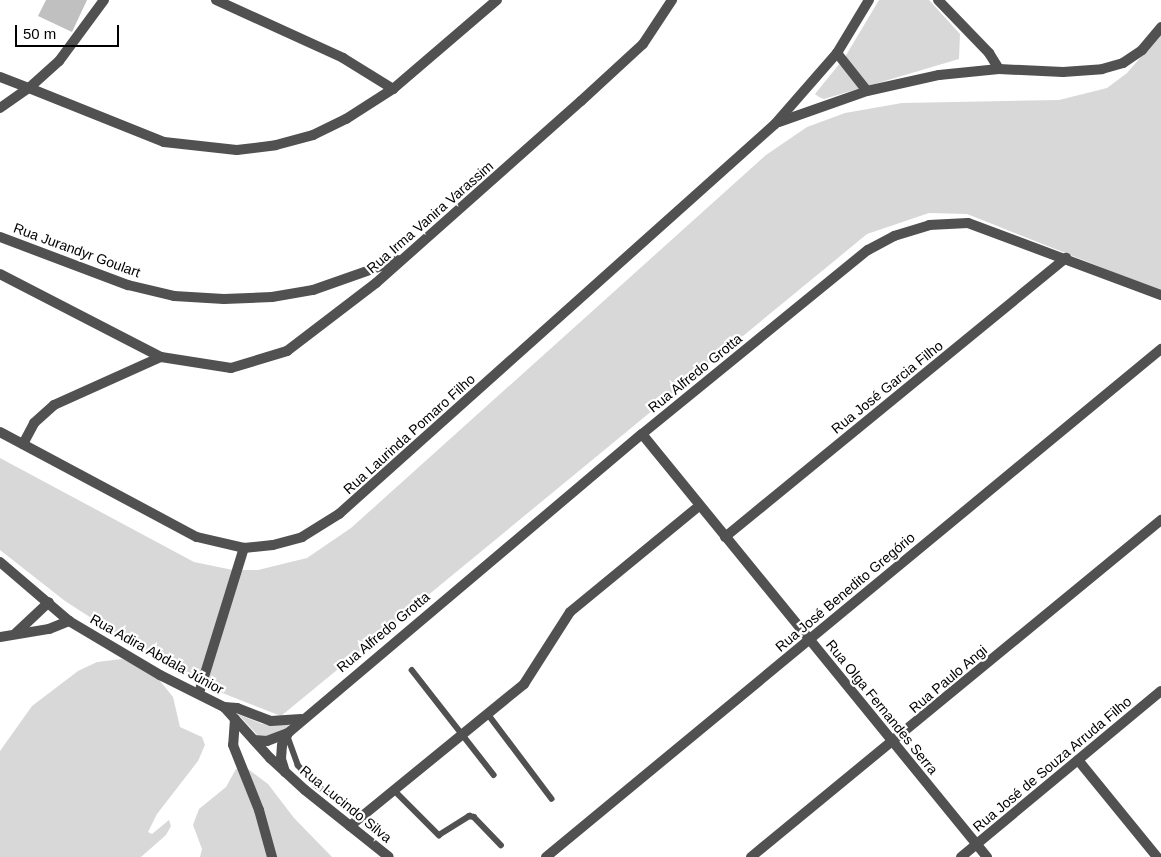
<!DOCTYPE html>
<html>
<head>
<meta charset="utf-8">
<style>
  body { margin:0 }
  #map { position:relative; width:1161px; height:857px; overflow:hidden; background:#fff; font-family:Arial,sans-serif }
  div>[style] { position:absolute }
  .green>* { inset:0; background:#d8d8d8 }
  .building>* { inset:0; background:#c0c0c0 }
  .service>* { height:5.5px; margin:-2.75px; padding:0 2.75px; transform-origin:2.75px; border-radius:2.75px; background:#515151 }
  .minor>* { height:10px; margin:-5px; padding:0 5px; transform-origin:5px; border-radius:5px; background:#515151 }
  .tertiary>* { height:10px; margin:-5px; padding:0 5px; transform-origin:5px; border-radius:5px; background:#515151 }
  span { translate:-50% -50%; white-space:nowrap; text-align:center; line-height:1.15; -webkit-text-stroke:4.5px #fff; paint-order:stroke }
  .street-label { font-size:14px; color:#000 }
  .scale { position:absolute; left:15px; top:25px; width:104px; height:22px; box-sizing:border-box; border:2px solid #000; border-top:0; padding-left:6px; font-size:15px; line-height:18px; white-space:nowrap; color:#000; -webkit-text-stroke:4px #fff; paint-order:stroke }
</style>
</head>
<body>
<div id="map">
  <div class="green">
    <div style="clip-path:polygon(879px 0,929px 0,960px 34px,959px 59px,824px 99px,819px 97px,815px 94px,845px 57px)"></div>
    <div style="clip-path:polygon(1161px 34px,1161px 291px,967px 214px,929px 213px,867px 234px,281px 716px,202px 685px,116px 634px,65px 601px,0 550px,0 458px,194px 562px,233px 570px,258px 570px,307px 558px,351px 528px,766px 155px,807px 127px,845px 113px,902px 103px,1059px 100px,1107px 88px,1127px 73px)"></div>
    <div style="clip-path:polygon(122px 659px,143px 667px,156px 676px,173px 697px,180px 727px,202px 737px,205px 745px,198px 761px,157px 814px,148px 832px,152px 834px,169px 820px,171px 826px,166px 835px,141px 857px,0 857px,0 751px,32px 706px,78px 671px,97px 662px)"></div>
    <div style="clip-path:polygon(238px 714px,262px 724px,290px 723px,286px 729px,261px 739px)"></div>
    <div style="clip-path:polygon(236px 769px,248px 769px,268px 784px,294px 818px,332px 857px,200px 857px,202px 849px,193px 825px,199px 809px,226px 787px)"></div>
  </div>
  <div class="building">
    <div style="clip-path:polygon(46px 0,87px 0,72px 32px,38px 16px)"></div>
  </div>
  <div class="service">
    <div style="left:412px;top:670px;width:133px;rotate:52deg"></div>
    <div style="left:488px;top:714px;width:106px;rotate:53deg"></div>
    <div style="left:288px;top:737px;width:30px;rotate:70deg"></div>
    <div style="left:298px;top:765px;width:27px;rotate:48deg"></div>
    <div style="left:316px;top:785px;width:55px;rotate:34deg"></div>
    <div style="left:394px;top:790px;width:64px;rotate:45deg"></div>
    <div style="left:439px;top:835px;width:36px;rotate:-32deg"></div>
    <div style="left:469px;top:816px;width:5px;rotate:11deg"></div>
    <div style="left:474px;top:817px;width:39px;rotate:46deg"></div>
  </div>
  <div class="minor">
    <div style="left:104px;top:0;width:76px;rotate:126.4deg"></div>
    <div style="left:59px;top:61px;width:40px;rotate:138deg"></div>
    <div style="left:29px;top:88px;width:145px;rotate:21.8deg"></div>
    <div style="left:164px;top:142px;width:73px;rotate:6.3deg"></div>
    <div style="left:237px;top:150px;width:39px;rotate:-7deg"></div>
    <div style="left:276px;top:145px;width:38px;rotate:-15deg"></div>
    <div style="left:313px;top:135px;width:37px;rotate:-26deg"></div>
    <div style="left:346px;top:119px;width:56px;rotate:-32.6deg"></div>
    <div style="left:393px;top:89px;width:137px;rotate:-40.6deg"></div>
    <div style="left:216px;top:0;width:140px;rotate:24.5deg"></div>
    <div style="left:343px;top:58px;width:59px;rotate:31.8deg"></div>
    <div style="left:938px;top:0;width:74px;rotate:46.1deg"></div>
    <div style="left:989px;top:53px;width:19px;rotate:58deg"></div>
    <div style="left:837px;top:53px;width:48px;rotate:51.7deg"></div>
    <div style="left:779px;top:122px;width:93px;rotate:-19.4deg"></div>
    <div style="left:867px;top:91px;width:74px;rotate:-12.5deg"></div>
    <div style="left:939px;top:75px;width:60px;rotate:-5.7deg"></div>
    <div style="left:999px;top:69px;width:64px;rotate:2.7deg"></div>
    <div style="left:1063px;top:72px;width:39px;rotate:-4deg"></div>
    <div style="left:1102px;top:69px;width:22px;rotate:-16deg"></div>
    <div style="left:1123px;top:63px;width:23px;rotate:-34deg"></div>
    <div style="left:1142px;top:50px;width:30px;rotate:-50deg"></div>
    <div style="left:0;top:237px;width:137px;rotate:20.6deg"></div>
    <div style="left:128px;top:285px;width:47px;rotate:13.4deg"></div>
    <div style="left:174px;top:296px;width:50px;rotate:3.4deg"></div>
    <div style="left:224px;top:299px;width:48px;rotate:-2.4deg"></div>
    <div style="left:272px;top:297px;width:42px;rotate:-9.7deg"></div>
    <div style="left:313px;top:290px;width:90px;rotate:-19.4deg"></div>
    <div style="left:0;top:274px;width:181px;rotate:27.3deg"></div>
    <div style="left:161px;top:357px;width:71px;rotate:8.9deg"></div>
    <div style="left:231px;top:368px;width:59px;rotate:-16.9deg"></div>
    <div style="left:287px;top:351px;width:112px;rotate:-37.4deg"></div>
    <div style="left:376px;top:283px;width:274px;rotate:-41.6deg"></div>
    <div style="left:581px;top:101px;width:84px;rotate:-42.6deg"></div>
    <div style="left:643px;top:44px;width:53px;rotate:-56.6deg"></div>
    <div style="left:0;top:432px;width:223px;rotate:28.1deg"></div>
    <div style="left:197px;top:537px;width:48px;rotate:13.2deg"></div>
    <div style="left:244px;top:548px;width:29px;rotate:-6deg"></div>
    <div style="left:273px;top:545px;width:30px;rotate:-15deg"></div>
    <div style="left:302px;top:537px;width:44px;rotate:-31.9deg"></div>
    <div style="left:339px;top:514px;width:585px;rotate:-41.81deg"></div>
    <div style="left:775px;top:124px;width:94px;rotate:-48.9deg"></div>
    <div style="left:837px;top:53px;width:62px;rotate:-58.9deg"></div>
    <div style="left:642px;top:434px;width:546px;rotate:50.8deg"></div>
    <div style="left:23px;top:444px;width:24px;rotate:-62deg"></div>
    <div style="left:34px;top:423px;width:27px;rotate:-42deg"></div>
    <div style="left:54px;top:405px;width:117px;rotate:-24.2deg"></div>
    <div style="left:725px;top:537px;width:441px;rotate:-39.3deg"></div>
    <div style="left:16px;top:633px;width:45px;rotate:-43.2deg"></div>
    <div style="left:0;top:637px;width:50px;rotate:-9.3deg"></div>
    <div style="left:49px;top:629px;width:22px;rotate:-22deg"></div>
    <div style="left:199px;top:693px;width:152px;rotate:-72.8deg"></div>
    <div style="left:224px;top:707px;width:13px;rotate:4deg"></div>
    <div style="left:237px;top:708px;width:36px;rotate:21deg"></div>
    <div style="left:271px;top:721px;width:30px;rotate:-4deg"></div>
    <div style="left:235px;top:719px;width:26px;rotate:94deg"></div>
    <div style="left:233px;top:745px;width:70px;rotate:68.2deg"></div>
    <div style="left:259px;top:810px;width:49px;rotate:74.5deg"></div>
    <div style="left:254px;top:740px;width:13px;rotate:4deg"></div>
    <div style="left:267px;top:741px;width:22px;rotate:-21deg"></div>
    <div style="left:288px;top:733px;width:463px;rotate:-40.2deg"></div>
    <div style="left:642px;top:434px;width:291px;rotate:-39.2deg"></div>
    <div style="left:868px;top:250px;width:30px;rotate:-28deg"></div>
    <div style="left:894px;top:236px;width:37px;rotate:-17deg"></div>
    <div style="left:929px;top:225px;width:39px;rotate:-3deg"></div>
    <div style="left:968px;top:223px;width:206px;rotate:20.5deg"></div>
    <div style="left:1078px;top:760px;width:125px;rotate:50.8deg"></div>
    <div style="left:285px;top:772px;width:14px;rotate:-107deg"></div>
    <div style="left:281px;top:759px;width:14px;rotate:-86deg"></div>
    <div style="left:282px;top:745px;width:13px;rotate:-63deg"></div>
    <div style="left:350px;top:826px;width:225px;rotate:-39.2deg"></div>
    <div style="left:524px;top:684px;width:85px;rotate:-57.4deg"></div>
    <div style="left:570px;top:612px;width:167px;rotate:-39.4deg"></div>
    <div style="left:546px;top:857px;width:798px;rotate:-39.56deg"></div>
    <div style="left:751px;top:857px;width:531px;rotate:-39.42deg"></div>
    <div style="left:961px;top:857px;width:260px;rotate:-39.7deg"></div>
  </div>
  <div class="tertiary">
    <div style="left:0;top:77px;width:31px;rotate:21deg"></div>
    <div style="left:0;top:108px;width:35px;rotate:-35deg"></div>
    <div style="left:0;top:562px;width:91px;rotate:40.5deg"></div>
    <div style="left:69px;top:621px;width:106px;rotate:30.7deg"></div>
    <div style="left:160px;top:675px;width:72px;rotate:26.6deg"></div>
    <div style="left:224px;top:707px;width:69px;rotate:48deg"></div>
    <div style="left:270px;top:758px;width:47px;rotate:42.4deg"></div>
    <div style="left:305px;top:790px;width:107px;rotate:38.6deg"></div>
  </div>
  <div class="street-label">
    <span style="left:430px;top:217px;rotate:-41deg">Rua Irma Vanira Varassim</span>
    <span style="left:77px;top:250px;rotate:20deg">Rua Jurandyr Goulart</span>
    <span style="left:695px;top:373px;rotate:-39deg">Rua Alfredo Grotta</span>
    <span style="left:887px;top:387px;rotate:-39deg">Rua José Garcia Filho</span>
    <span style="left:409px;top:434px;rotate:-42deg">Rua Laurinda Pomaro Filho</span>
    <span style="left:845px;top:592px;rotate:-40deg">Rua José Benedito Gregório</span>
    <span style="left:383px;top:632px;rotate:-40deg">Rua Alfredo Grotta</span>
    <span style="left:157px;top:654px;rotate:29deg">Rua Adira Abdala Júnior</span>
    <span style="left:948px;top:679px;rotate:-40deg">Rua Paulo Angi</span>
    <span style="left:882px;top:707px;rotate:51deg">Rua Olga Fernandes Serra</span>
    <span style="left:1052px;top:764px;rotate:-40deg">Rua José de Souza Arruda Filho</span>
    <span style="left:346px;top:804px;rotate:39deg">Rua Lucindo Silva</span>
  </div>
  <div class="scale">50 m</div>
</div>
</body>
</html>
